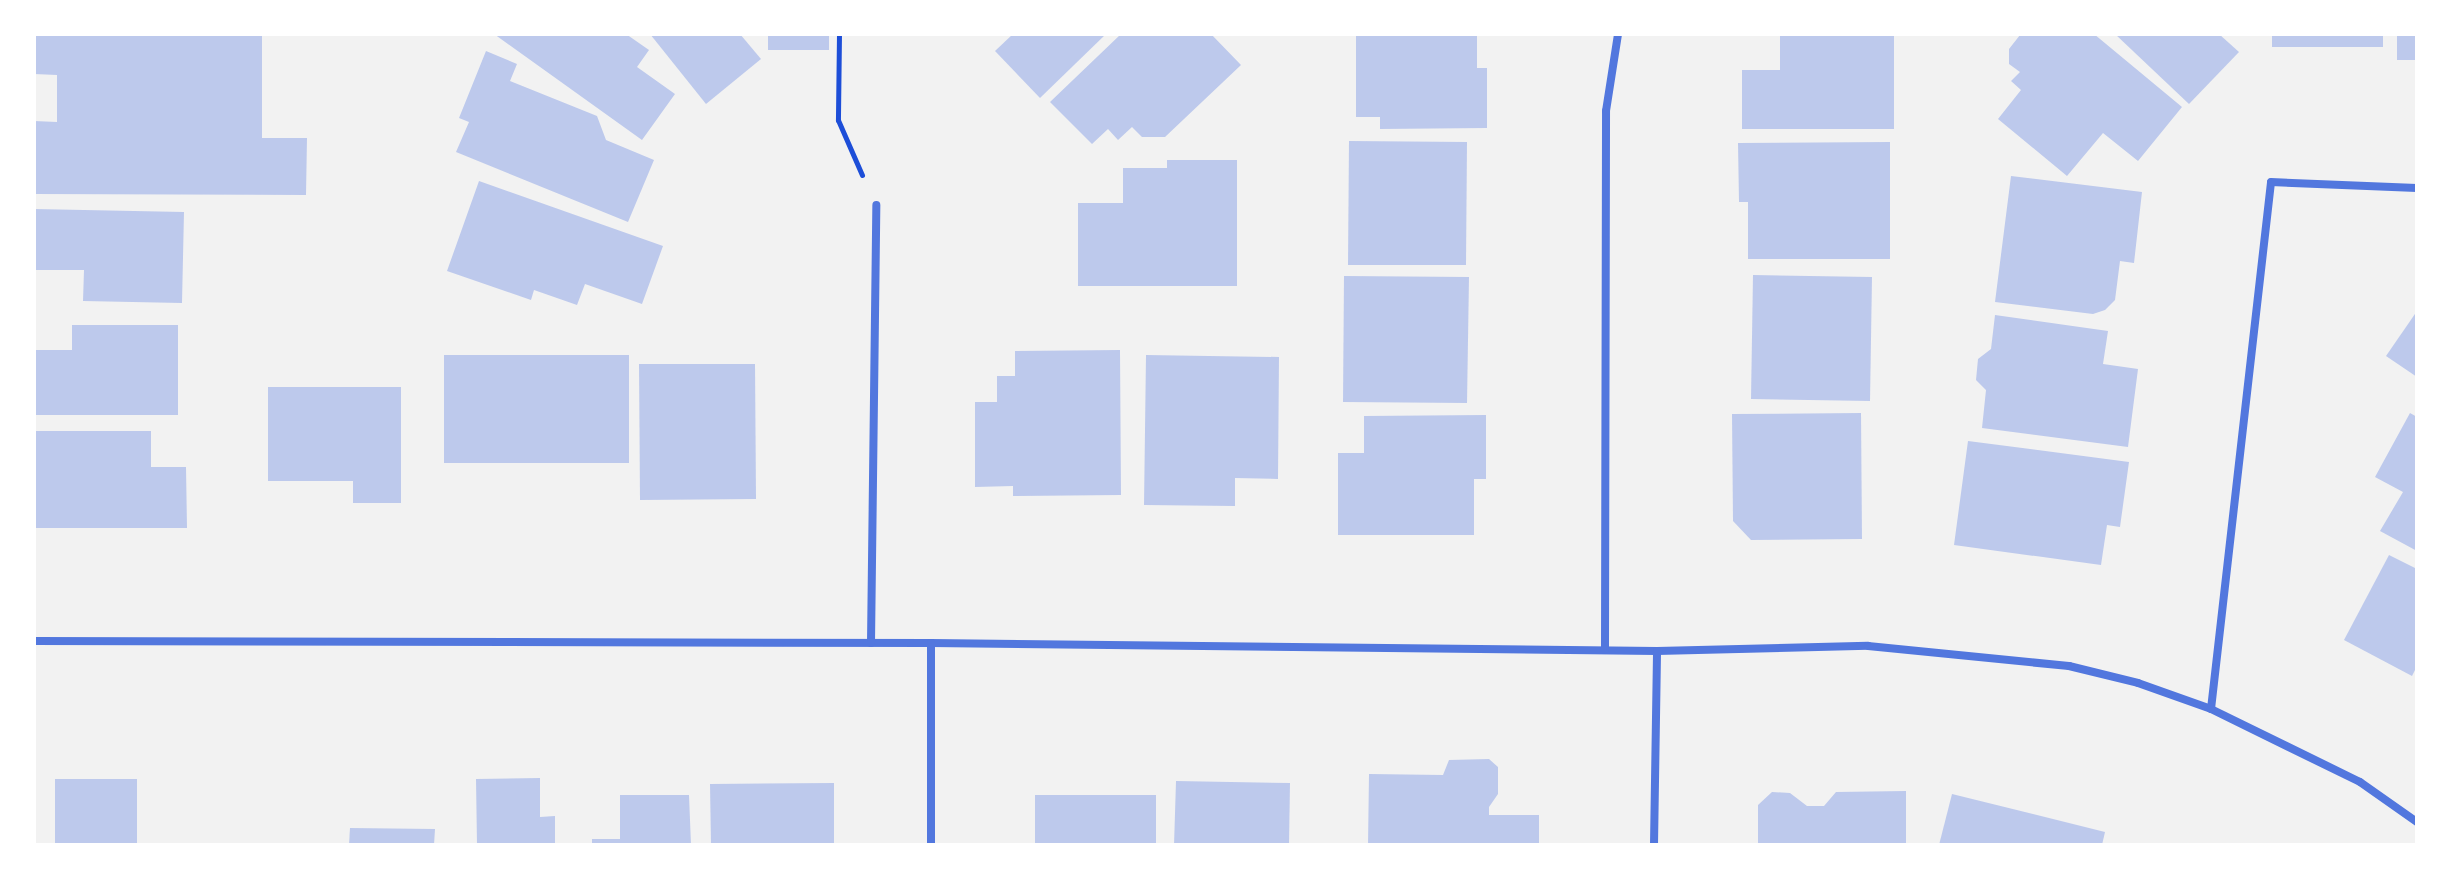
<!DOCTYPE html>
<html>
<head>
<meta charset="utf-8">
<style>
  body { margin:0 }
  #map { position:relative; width:2451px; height:879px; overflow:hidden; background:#f2f2f2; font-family:"Sofia Sans Condensed",sans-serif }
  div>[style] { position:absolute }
  .building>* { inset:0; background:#bdc9ec }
  .path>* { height:5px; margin:-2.5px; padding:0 2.5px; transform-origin:2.5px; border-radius:2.5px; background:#1d4ed8 }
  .minor>* { height:8px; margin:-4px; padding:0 4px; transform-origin:4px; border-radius:4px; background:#5277de }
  span { translate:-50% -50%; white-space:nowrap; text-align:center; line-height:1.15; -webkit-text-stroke:7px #fff; paint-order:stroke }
  .frame { position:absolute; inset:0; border:36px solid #fff; pointer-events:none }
</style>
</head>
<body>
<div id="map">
  <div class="building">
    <div style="clip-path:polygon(34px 34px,262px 34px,262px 138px,307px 138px,306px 195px,34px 194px,34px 121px,57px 122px,57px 75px,34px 74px)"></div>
    <div style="clip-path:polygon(494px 34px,626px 34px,649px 50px,637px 67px,675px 94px,642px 140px)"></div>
    <div style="clip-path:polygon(650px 34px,740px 34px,761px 59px,706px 104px)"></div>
    <div style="clip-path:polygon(768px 34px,829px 34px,829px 50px,768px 50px)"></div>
    <div style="clip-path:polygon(1013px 34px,1106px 34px,1040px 98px,995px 51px)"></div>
    <div style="clip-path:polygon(1121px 34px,1211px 34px,1241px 65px,1165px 137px,1142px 137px,1132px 127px,1118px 140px,1108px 129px,1092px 144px,1050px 102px)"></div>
    <div style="clip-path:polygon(1356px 34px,1477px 34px,1477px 68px,1487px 68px,1487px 128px,1380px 129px,1380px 117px,1356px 117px)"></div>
    <div style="clip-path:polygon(1780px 34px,1894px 34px,1894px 129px,1742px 129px,1742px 70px,1780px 70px)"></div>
    <div style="clip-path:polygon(2034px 34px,2094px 34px,2182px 107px,2138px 161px,2103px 133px,2067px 176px,1998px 119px,2021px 90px,2011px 81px,2020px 72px,2009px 64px,2009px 49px,2020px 35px)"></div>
    <div style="clip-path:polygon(2115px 34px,2219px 34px,2239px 52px,2189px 104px)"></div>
    <div style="clip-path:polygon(2272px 34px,2383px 34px,2383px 47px,2272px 47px)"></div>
    <div style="clip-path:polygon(2397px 34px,2417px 34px,2417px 60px,2397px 60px)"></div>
    <div style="clip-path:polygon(486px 51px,517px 64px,510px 81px,597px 116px,606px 140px,654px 160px,628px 222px,456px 152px,469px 122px,459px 118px)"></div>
    <div style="clip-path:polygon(1349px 141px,1467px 142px,1466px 265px,1348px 265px)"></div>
    <div style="clip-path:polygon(1890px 142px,1890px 259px,1748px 259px,1748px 202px,1739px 202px,1738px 143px)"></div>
    <div style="clip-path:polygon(1167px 160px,1237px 160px,1237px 286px,1078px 286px,1078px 203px,1123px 203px,1123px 168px,1167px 168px)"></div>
    <div style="clip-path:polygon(2011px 176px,2142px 192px,2134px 263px,2120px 261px,2115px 300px,2105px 310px,2093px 314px,1995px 302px)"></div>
    <div style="clip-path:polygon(479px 181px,663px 246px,642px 304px,585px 284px,577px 305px,534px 290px,531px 300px,447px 271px)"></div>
    <div style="clip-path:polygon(34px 209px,184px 212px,182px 303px,83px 301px,84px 270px,34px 270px)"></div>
    <div style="clip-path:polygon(1753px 275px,1872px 277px,1870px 401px,1751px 399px)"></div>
    <div style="clip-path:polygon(1344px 276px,1469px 277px,1467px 403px,1343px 402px)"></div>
    <div style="clip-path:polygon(2417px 311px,2417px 377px,2386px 356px)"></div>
    <div style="clip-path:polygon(1995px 315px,2108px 331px,2103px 364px,2138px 369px,2128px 447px,1982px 428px,1986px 390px,1976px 380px,1978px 359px,1991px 349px)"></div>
    <div style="clip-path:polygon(72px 325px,178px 325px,178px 415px,34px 415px,34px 350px,72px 350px)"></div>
    <div style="clip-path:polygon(1120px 350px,1121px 495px,1013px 496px,1013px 486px,975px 487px,975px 402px,997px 402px,997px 376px,1015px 376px,1015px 351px)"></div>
    <div style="clip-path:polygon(444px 355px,629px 355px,629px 463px,444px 463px)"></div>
    <div style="clip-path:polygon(1146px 355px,1279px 357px,1278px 479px,1235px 478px,1235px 506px,1144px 505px)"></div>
    <div style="clip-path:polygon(639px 364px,755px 364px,756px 499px,640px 500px)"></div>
    <div style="clip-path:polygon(268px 387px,401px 387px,401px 503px,353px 503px,353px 481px,268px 481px)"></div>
    <div style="clip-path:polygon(1861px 413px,1862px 539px,1751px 540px,1733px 521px,1732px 414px)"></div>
    <div style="clip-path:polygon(2410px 413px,2417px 417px,2417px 551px,2380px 531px,2403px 492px,2375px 477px)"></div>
    <div style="clip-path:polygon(1486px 415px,1486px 479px,1474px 479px,1474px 535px,1338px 535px,1338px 453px,1364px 453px,1364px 416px)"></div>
    <div style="clip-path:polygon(34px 431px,151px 431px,151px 467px,186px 467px,187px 528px,34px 528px)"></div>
    <div style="clip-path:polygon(1968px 441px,2129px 462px,2120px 527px,2107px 525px,2101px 565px,1954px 545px)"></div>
    <div style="clip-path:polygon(2389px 555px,2417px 569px,2417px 666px,2412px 676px,2344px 640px)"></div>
    <div style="clip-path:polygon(1489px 759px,1498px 767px,1498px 794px,1489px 807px,1489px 815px,1539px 815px,1539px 845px,1368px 845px,1369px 774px,1443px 775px,1449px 760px)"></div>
    <div style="clip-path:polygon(540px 778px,540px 817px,555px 816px,555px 845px,477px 845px,476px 779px)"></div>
    <div style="clip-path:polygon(55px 779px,137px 779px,137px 845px,55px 845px)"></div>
    <div style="clip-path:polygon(1176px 781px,1290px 783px,1289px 845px,1174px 845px)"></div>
    <div style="clip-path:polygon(834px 783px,834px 845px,711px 845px,710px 784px)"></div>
    <div style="clip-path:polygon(1906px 791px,1906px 845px,1758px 845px,1758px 805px,1772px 792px,1790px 793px,1807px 806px,1824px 806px,1836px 792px)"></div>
    <div style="clip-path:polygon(1952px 794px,2105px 832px,2102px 845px,1939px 845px)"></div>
    <div style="clip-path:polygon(620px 795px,689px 795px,691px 845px,592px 845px,592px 839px,620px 839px)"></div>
    <div style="clip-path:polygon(1035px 795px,1156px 795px,1156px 845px,1035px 845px)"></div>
    <div style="clip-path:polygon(350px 828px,435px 829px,434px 845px,349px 845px)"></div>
  </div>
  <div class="path">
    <div style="left:839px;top:34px;width:86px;rotate:90.7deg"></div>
    <div style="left:838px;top:120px;width:60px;rotate:66.4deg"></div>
  </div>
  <div class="minor">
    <div style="left:34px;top:641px;width:897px;rotate:0.13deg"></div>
    <div style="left:931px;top:643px;width:726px;rotate:0.63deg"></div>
    <div style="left:1657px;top:651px;width:211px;rotate:-1.4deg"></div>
    <div style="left:1868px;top:646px;width:202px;rotate:5.7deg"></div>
    <div style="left:2069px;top:666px;width:71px;rotate:13.8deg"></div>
    <div style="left:2138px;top:683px;width:77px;rotate:19.6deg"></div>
    <div style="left:2211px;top:709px;width:166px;rotate:26.1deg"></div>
    <div style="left:2360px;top:782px;width:70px;rotate:35.1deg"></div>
    <div style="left:871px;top:643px;width:438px;rotate:-89.3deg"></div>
    <div style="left:1605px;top:650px;width:539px;rotate:-89.89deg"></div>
    <div style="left:1606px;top:111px;width:78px;rotate:-81.1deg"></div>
    <div style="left:2211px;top:709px;width:530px;rotate:-83.5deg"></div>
    <div style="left:2271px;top:182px;width:146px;rotate:2.4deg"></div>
    <div style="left:931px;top:845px;width:202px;rotate:-90deg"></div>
    <div style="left:1654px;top:845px;width:194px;rotate:-89.1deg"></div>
  </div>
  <div class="frame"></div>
</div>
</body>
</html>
